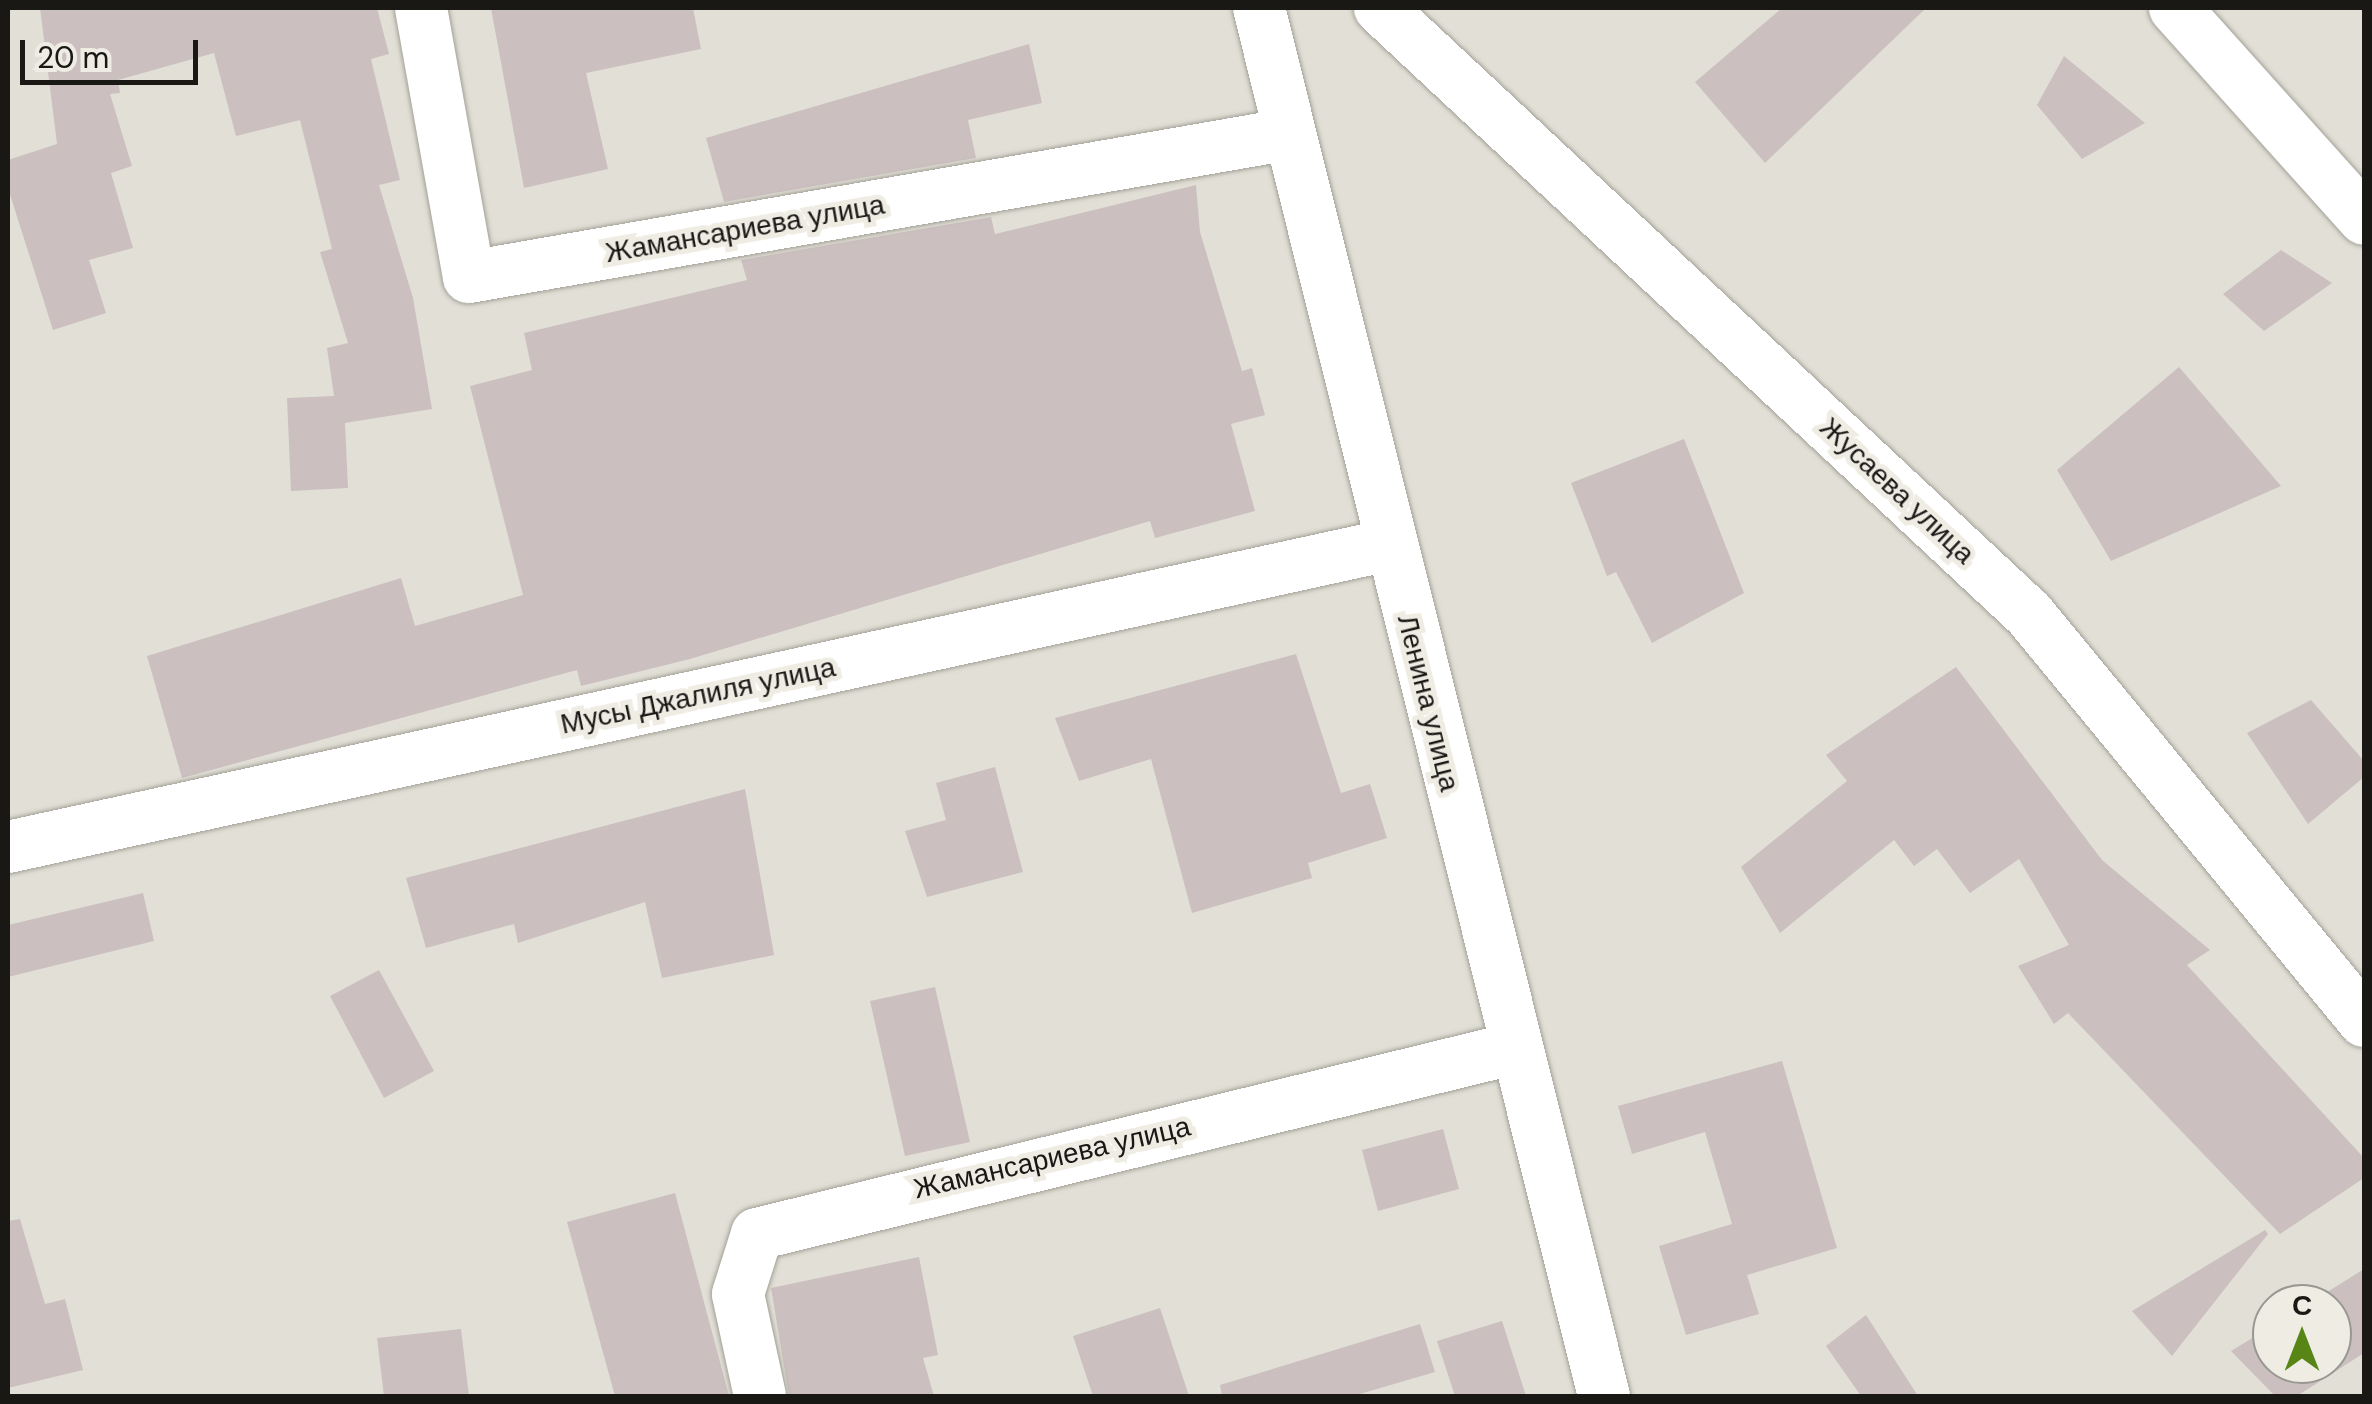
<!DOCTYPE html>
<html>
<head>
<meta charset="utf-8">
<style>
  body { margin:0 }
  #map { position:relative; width:2372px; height:1404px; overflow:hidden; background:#e1dfd6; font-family:"DM Sans",sans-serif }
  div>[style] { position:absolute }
  .building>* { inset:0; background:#cbc0bf }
  .roads { filter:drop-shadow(0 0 2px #a3a198) drop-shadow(0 0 2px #a3a198) }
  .street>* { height:52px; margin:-26px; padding:0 26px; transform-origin:26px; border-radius:26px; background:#fff }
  span { translate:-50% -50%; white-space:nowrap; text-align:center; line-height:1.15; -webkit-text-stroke:10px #eeece3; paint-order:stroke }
  .street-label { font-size:28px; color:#191815 }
  .frame { position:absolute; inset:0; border:10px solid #191815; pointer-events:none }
  .north { position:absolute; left:2252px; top:1284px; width:100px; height:100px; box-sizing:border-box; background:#eeece3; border:2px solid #999791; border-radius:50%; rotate:0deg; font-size:28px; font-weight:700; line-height:40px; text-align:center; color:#191815 }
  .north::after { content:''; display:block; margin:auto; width:35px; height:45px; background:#578617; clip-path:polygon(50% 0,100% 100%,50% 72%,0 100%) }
  .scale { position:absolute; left:20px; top:40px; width:178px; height:45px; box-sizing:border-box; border:5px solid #191815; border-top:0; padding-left:12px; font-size:30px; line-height:35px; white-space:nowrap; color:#191815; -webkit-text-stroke:8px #eeece3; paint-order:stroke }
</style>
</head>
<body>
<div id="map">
  <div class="building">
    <div style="clip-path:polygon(40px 8px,377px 8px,389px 54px,371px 59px,400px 180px,379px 185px,413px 298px,432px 409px,345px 423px,348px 488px,291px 491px,287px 398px,334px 396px,327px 348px,348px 343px,320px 252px,332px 249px,300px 120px,236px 136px,214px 53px,118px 80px,120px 93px,110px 94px,132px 166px,111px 173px,133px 248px,89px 260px,106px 313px,53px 330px,8px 188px,8px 160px,57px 144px)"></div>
    <div style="clip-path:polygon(491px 8px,693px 8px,701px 49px,586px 73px,608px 169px,524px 188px)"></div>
    <div style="clip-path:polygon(1782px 8px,1926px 8px,1765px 163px,1695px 82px)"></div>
    <div style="clip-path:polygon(1029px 44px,1042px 103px,968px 120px,976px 158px,724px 202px,706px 138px)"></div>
    <div style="clip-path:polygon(2064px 56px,2145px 123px,2082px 159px,2037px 105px)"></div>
    <div style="clip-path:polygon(1196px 185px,1200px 232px,1242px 371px,1252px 368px,1265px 415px,1231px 424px,1255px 511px,1155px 538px,1150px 521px,690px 659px,581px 686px,577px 670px,182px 778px,147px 656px,401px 578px,415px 626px,523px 595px,470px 386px,532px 370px,524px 333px,747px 280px,741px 260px,991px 217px,995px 234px)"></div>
    <div style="clip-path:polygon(2281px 250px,2332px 283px,2264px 331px,2223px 294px)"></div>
    <div style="clip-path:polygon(2179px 367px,2281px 486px,2111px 561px,2057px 470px)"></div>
    <div style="clip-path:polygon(1684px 439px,1744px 593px,1652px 643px,1616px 572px,1607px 576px,1571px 483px)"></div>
    <div style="clip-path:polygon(1296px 654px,1341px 793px,1370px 784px,1387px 838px,1308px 863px,1312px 878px,1192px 913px,1151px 759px,1079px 781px,1055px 718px)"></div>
    <div style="clip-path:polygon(1956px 667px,2102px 860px,2210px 950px,2187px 965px,2364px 1158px,2364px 1178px,2280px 1234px,2068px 1013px,2054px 1024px,2018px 966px,2069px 945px,2019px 859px,1970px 893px,1937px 849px,1914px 866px,1894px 840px,1780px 933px,1741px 867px,1847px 781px,1826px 755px)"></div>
    <div style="clip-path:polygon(2311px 700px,2364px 761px,2364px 777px,2308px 824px,2247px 733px)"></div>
    <div style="clip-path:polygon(995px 767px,1023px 872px,927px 897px,905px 831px,946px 820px,936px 783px)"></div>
    <div style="clip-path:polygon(745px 789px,774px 955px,662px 978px,645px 902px,518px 943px,514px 924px,426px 948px,406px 878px)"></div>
    <div style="clip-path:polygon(143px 893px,154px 941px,8px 977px,8px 925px)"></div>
    <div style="clip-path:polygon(379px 970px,434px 1071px,384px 1098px,330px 996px)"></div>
    <div style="clip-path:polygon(935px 987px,970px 1142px,905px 1156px,870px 1001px)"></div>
    <div style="clip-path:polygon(1782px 1061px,1837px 1248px,1747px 1275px,1759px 1314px,1686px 1335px,1659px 1246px,1732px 1224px,1705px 1132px,1632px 1154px,1618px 1106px)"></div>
    <div style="clip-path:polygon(1443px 1129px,1459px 1189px,1378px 1211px,1362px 1150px)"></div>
    <div style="clip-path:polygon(675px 1193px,729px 1396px,615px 1396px,567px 1222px)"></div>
    <div style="clip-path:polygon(20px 1219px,45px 1304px,65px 1299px,83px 1370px,8px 1388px,8px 1221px)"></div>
    <div style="clip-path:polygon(2265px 1230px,2268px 1234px,2172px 1356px,2132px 1311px)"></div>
    <div style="clip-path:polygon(919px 1257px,938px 1355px,923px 1358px,934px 1396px,789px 1396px,771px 1288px)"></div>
    <div style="clip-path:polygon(2364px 1269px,2364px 1353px,2297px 1396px,2275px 1396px,2231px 1351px,2272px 1326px,2272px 1364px,2332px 1364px,2332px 1304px,2308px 1304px)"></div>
    <div style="clip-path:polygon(1160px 1308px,1189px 1396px,1093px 1396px,1073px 1336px)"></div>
    <div style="clip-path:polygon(1866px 1315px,1918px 1396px,1861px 1396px,1826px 1346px)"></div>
    <div style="clip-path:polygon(1502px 1321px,1526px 1396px,1455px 1396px,1437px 1341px)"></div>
    <div style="clip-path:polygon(1420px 1324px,1435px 1372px,1353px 1396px,1222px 1396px,1220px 1385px)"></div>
    <div style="clip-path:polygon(461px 1329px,469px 1396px,384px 1396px,377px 1338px)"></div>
  </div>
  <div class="roads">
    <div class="street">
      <div style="left:421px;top:8px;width:273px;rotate:79.9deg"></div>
      <div style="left:469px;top:277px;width:833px;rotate:-9.88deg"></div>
      <div style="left:1259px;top:8px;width:1430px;rotate:76.04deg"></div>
      <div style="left:1380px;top:8px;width:888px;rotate:43.04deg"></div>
      <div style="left:2029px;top:614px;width:527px;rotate:50.54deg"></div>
      <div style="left:2175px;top:8px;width:283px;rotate:48.1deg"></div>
      <div style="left:8px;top:847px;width:1414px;rotate:-12.34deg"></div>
      <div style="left:760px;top:1396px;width:104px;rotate:-102.2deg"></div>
      <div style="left:738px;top:1294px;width:63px;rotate:-72.4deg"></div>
      <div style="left:757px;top:1234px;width:777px;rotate:-13.77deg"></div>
    </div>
  </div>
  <div class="street-label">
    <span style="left:745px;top:229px;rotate:-10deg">Жамансариева улица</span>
    <span style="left:1897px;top:491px;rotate:43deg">Жусаева улица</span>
    <span style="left:698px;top:696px;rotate:-12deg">Мусы Джалиля улица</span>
    <span style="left:1428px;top:703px;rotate:76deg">Ленина улица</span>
    <span style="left:1052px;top:1158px;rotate:-13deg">Жамансариева улица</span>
  </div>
  <div class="frame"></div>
  <div class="north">С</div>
  <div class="scale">20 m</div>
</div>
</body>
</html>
